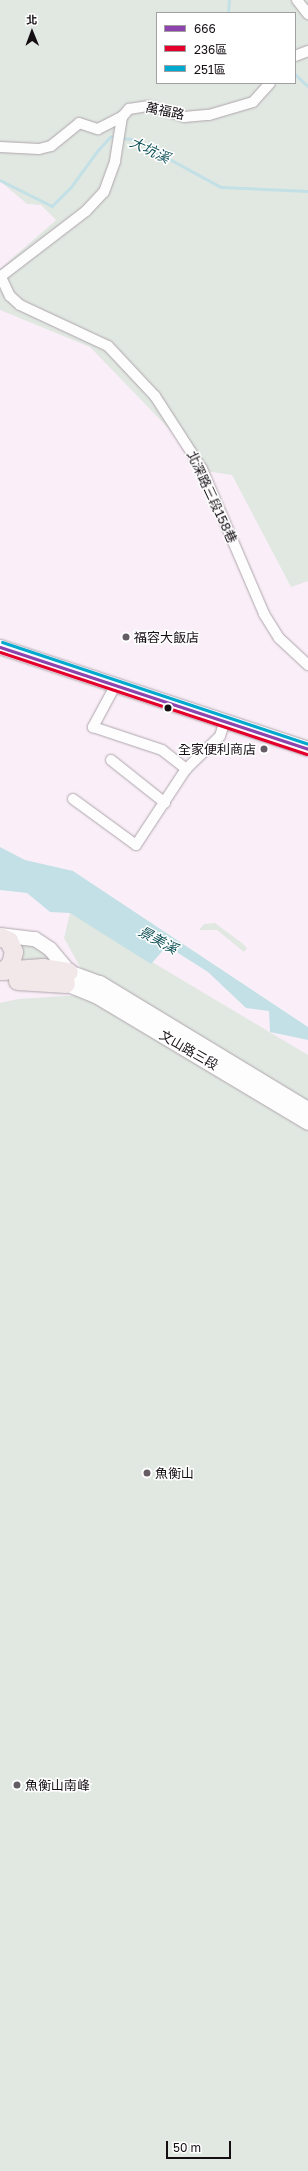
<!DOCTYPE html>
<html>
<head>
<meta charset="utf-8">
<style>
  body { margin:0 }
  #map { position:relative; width:308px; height:2171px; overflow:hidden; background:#faeff8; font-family:"Golos Text","Noto Sans TC",sans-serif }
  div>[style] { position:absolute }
  .green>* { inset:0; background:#e1e8e2 }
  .water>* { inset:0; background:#c3e0e6 }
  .stream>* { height:2.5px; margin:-1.25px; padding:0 1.25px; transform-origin:1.25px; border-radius:1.25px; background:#c3e0e6 }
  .roads { filter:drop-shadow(0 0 1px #aea5ac) drop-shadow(0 0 1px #aea5ac) }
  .minor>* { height:10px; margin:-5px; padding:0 5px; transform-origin:5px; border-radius:5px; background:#fefdfe }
  .secondary>* { height:14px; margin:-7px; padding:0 7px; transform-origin:7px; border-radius:7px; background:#fefdfe }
  .motorway>* { height:18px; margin:-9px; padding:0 9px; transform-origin:9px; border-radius:9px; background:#f3e8e9 }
  .bus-1>* { height:3px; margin:-1.5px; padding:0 1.5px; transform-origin:1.5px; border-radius:1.5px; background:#8e44ad }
  .bus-2>* { height:3px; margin:-1.5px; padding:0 1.5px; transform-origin:1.5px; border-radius:1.5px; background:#e4002b }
  .bus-3>* { height:3px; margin:-1.5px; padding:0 1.5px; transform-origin:1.5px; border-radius:1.5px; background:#00a9ce }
  .dots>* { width:11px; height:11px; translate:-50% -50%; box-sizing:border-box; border:2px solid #fff; border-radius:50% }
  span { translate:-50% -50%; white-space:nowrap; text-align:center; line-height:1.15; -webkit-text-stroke:3px #fff; paint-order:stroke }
  .street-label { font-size:13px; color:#150f14 }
  .poi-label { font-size:13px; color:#150f14 }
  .left { translate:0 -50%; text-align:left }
  .right { translate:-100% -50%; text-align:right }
  .water-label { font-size:14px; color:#115359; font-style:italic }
  .legend { position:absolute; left:156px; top:12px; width:140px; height:72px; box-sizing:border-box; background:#fff; border:1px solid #a19fa1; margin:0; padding:5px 7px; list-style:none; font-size:12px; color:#150f14 }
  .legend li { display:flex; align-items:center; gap:8px; height:20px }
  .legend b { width:20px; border:1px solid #a19fa1 }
  .north { position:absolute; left:12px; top:12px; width:40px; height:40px; -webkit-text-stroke:3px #fff; paint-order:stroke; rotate:359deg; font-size:11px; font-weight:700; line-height:16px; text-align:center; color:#150f14 }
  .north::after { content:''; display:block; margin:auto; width:14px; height:18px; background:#150f14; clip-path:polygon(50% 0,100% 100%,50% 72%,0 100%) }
  .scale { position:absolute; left:166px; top:2141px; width:65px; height:18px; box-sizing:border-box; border:2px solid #150f14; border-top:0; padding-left:5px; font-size:12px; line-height:14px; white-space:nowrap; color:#150f14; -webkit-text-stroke:3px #fff; paint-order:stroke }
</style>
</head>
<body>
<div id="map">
  <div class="green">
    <div style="clip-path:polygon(evenodd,0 0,308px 0,308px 581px,291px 587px,232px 475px,199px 470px,172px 432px,90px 347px,0 310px,0 269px,56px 220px,41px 205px,27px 204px,0 181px,0 0,157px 13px,295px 13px,295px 83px,157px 83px,157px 13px)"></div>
    <div style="clip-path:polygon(70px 913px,308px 1055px,308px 2171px,0 2171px,0 1003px,18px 999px,95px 994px,64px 938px)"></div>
    <div style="clip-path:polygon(215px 923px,242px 943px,247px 948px,244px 952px,217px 930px,199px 930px,204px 924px)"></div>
    <div style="clip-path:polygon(17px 941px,40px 948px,49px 959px,19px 960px)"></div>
  </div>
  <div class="water">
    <div style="clip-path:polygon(0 847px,25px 860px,73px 871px,308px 1027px,308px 1040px,270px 1032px,269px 1011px,246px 1008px,208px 972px,167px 946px,151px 964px,70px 913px,50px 912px,27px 893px,0 890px)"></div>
  </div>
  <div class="stream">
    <div style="left:228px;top:13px;width:13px;rotate:-86deg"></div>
    <div style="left:295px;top:74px;width:18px;rotate:43deg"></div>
    <div style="left:121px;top:138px;width:12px;rotate:5deg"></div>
    <div style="left:133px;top:139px;width:100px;rotate:28.6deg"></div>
    <div style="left:221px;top:187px;width:87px;rotate:2.6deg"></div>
    <div style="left:0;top:180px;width:58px;rotate:26.6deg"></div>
    <div style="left:52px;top:206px;width:27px;rotate:-45deg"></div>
    <div style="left:71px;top:187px;width:46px;rotate:-53.9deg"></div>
    <div style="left:98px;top:150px;width:18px;rotate:-47deg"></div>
    <div style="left:110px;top:137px;width:6px"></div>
  </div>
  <div class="roads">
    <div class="minor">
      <div style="left:297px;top:0;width:18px;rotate:52deg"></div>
      <div style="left:295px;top:56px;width:14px;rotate:-21deg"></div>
      <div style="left:0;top:147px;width:39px;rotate:3deg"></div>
      <div style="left:39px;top:149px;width:12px;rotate:-14deg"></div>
      <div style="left:51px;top:146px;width:36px;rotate:-39deg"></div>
      <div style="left:79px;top:123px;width:20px;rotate:18deg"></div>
      <div style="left:98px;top:129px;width:27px;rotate:-27deg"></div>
      <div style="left:0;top:277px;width:108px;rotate:-37.5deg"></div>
      <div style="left:86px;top:211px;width:26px;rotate:-47deg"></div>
      <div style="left:104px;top:192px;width:33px;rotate:-70deg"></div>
      <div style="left:115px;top:161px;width:45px;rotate:-81deg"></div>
      <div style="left:122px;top:117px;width:11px;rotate:-49deg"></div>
      <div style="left:129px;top:109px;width:20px;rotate:-9deg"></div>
      <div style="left:149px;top:106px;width:37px;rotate:17deg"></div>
      <div style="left:184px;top:117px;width:25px;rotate:-5deg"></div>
      <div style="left:209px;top:115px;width:46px;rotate:-16.5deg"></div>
      <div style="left:253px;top:102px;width:25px;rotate:-48deg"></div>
      <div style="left:1px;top:277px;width:21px;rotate:65deg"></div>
      <div style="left:10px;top:296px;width:13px;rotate:42deg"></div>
      <div style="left:20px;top:305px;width:97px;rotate:25deg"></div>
      <div style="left:108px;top:346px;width:69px;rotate:46.8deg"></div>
      <div style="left:155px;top:396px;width:87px;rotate:57.2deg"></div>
      <div style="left:202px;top:469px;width:158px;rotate:66.8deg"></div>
      <div style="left:264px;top:614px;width:28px;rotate:58deg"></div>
      <div style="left:279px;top:638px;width:40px;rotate:43deg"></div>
      <div style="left:115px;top:686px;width:47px;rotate:118.2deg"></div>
      <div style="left:93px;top:727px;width:73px;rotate:18.4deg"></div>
      <div style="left:162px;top:750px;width:31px;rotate:38deg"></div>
      <div style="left:111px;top:760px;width:69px;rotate:38.5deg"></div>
      <div style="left:73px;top:799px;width:78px;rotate:36.1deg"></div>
      <div style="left:136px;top:845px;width:91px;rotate:-56.7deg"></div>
      <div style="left:186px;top:769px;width:47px;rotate:-44.1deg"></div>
      <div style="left:220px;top:736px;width:16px;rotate:-72deg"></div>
    </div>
    <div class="secondary">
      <div style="left:0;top:647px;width:324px;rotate:18.3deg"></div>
      <div style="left:0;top:935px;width:35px;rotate:7deg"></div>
      <div style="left:35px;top:939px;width:18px;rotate:34deg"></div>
      <div style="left:50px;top:949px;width:30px;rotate:50deg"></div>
      <div style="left:69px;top:972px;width:33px;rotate:20deg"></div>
      <div style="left:100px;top:983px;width:243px;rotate:31.2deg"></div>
      <div style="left:68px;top:974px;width:10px;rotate:101deg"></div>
      <div style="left:66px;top:984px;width:32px;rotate:22deg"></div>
      <div style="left:96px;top:996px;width:247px;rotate:30.9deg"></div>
    </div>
    <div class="motorway">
      <div style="left:0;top:937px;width:10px;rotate:24deg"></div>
      <div style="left:9px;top:941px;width:12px;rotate:66deg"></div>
      <div style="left:14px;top:952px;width:12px;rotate:104deg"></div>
      <div style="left:11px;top:964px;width:10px;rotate:135deg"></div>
      <div style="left:0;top:971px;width:43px;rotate:-4deg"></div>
      <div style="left:43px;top:968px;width:26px;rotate:9deg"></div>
      <div style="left:18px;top:981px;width:48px;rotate:3.6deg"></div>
    </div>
  </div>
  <div class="bus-1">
    <div style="left:0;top:647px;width:324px;rotate:18.3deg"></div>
  </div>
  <div class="bus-2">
    <div style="left:0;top:652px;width:323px;rotate:18.4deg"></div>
  </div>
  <div class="bus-3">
    <div style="left:2px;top:642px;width:323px;rotate:18.4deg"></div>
  </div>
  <div class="dots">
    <div style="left:126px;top:637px;background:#655d64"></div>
    <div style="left:168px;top:708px;background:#150f14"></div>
    <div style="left:264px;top:749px;background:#655d64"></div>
    <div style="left:147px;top:1473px;background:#655d64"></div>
    <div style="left:17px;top:1785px;background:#655d64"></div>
  </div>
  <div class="street-label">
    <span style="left:165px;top:111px;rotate:12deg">萬福路</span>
    <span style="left:212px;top:497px;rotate:65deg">北深路三段158巷</span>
    <span style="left:189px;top:1050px;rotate:30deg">文山路三段</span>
  </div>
  <div class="poi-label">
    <span class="left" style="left:134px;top:637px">福容大飯店</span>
    <span class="right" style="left:256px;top:749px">全家便利商店</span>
    <span class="left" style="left:155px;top:1473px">魚衡山</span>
    <span class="left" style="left:25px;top:1785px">魚衡山南峰</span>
  </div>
  <div class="water-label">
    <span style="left:150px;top:150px;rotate:25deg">大坑溪</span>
    <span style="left:158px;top:940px;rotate:28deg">景美溪</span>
  </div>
  <ul class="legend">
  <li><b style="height:5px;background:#8e44ad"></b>666</li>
  <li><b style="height:5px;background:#e4002b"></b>236區</li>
  <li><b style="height:5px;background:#00a9ce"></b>251區</li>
  </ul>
  <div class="north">北</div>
  <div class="scale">50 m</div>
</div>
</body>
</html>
